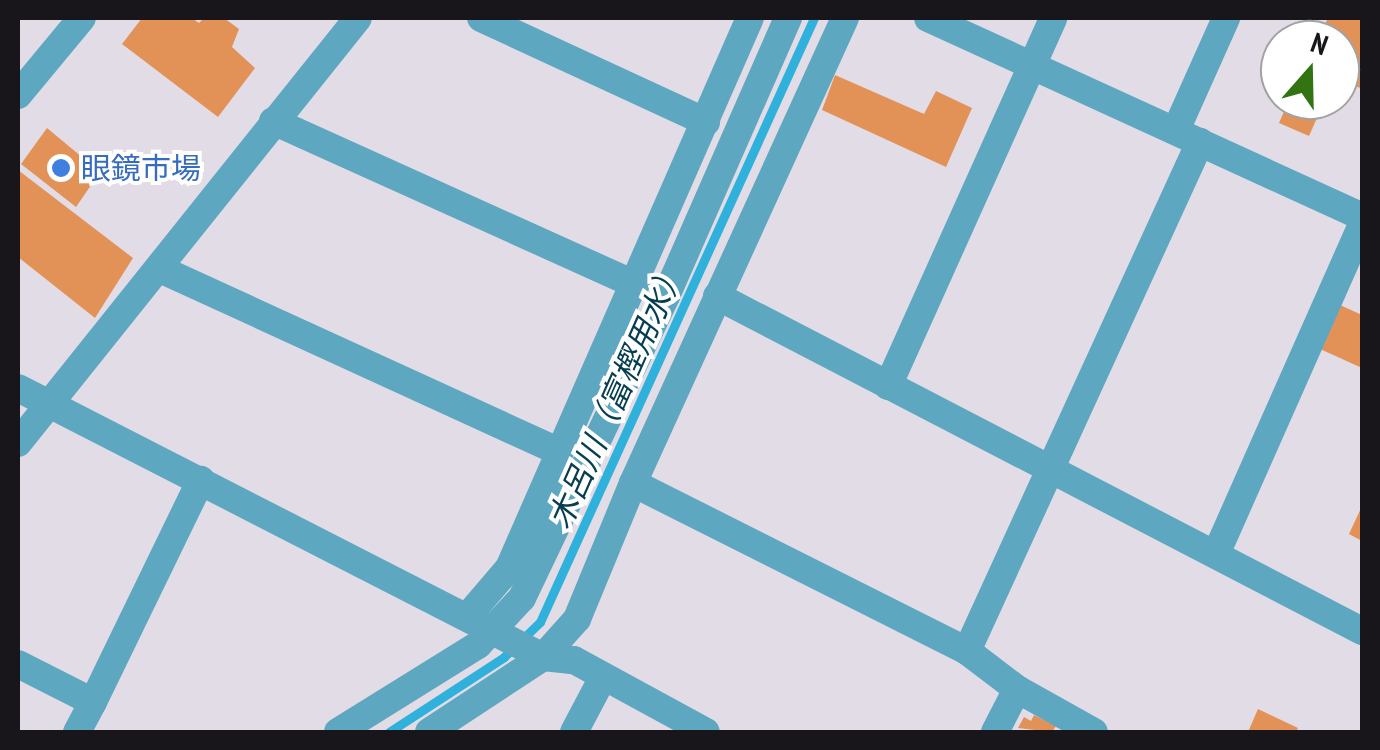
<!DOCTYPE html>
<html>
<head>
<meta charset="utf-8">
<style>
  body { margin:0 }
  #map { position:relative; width:1380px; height:750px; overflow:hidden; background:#e2dce7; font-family:"PT Sans Narrow","Noto Sans JP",sans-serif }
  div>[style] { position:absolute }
  .stream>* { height:9px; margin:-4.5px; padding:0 4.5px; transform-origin:4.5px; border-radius:4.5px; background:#2fb1dc }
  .building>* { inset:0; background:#e39257 }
  .minor>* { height:28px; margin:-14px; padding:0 14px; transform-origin:14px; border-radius:14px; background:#5ea7c1 }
  .dots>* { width:28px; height:28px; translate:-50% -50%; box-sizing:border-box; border:5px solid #fff; border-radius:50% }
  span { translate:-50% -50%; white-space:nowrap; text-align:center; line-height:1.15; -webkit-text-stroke:8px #fff; paint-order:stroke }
  .shop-label { font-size:30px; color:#366cbe }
  .left { translate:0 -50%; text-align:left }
  .water-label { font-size:32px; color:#063e50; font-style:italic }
  .frame { position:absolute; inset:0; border:20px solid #18161a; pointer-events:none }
  .north { position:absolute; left:1260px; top:20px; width:100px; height:100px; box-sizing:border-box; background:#fff; border:2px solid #a3a2a3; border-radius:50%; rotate:20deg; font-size:28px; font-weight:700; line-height:40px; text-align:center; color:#18161a }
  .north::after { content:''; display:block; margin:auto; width:35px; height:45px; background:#317411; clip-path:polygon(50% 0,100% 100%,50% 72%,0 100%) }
</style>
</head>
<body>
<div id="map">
  <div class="stream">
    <div style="left:389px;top:732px;width:137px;rotate:-33.1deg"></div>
    <div style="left:504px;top:657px;width:50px;rotate:-44.2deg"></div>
    <div style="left:540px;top:622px;width:663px;rotate:-65.6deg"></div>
  </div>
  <div class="building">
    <div style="clip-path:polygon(142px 18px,192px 18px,199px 23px,204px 18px,224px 18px,239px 29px,232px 47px,255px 68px,218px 117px,122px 44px)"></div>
    <div style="clip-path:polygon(1328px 18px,1362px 18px,1362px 89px,1340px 78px,1340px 40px,1317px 40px)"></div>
    <div style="clip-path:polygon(835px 75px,924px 114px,936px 91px,972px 108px,946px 167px,822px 110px)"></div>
    <div style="clip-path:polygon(1289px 100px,1325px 100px,1309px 136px,1279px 123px)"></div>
    <div style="clip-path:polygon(47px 128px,100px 172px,76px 207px,21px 164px)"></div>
    <div style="clip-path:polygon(18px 170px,133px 258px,95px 318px,18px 257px)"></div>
    <div style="clip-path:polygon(1340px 305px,1362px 315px,1362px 368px,1320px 349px)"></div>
    <div style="clip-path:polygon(1362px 506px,1362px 541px,1349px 534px)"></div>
    <div style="clip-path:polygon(1258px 709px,1298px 728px,1296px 732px,1248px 732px)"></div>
    <div style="clip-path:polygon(1034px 715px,1056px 726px,1052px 732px,1018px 728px,1024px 717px,1031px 721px)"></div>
  </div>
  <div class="minor">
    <div style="left:481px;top:18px;width:248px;rotate:24.8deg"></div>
    <div style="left:845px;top:18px;width:511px;rotate:114.51deg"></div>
    <div style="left:633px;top:483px;width:374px;rotate:26.7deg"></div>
    <div style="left:967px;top:651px;width:63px;rotate:37.2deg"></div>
    <div style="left:1017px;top:689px;width:88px;rotate:29.2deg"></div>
    <div style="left:928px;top:18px;width:477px;rotate:24.6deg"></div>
    <div style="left:18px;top:95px;width:100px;rotate:-50.3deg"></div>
    <div style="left:273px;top:121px;width:398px;rotate:24.3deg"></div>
    <div style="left:1176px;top:130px;width:123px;rotate:-65.9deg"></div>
    <div style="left:160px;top:269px;width:438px;rotate:24.6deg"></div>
    <div style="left:717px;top:296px;width:727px;rotate:27.45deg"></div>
    <div style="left:888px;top:386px;width:403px;rotate:-65.8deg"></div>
    <div style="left:18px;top:388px;width:590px;rotate:27.13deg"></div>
    <div style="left:543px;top:657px;width:31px;rotate:6deg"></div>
    <div style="left:574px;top:660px;width:150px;rotate:28.6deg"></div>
    <div style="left:18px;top:443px;width:544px;rotate:-51.34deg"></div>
    <div style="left:1216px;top:554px;width:361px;rotate:-66.1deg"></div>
    <div style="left:467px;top:617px;width:65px;rotate:-49.4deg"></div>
    <div style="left:509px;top:568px;width:600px;rotate:-66.34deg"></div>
    <div style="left:967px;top:651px;width:560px;rotate:-65.4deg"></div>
    <div style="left:18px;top:664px;width:84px;rotate:26.9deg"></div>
    <div style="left:93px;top:702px;width:34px;rotate:118deg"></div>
    <div style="left:93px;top:702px;width:247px;rotate:-64.1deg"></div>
    <div style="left:338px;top:732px;width:165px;rotate:-31.9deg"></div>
    <div style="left:478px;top:645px;width:64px;rotate:-46.9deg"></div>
    <div style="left:522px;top:598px;width:335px;rotate:-64.5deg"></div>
    <div style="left:666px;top:296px;width:304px;rotate:-66.3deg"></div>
    <div style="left:429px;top:732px;width:136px;rotate:-33.3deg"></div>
    <div style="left:543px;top:657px;width:51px;rotate:-48.2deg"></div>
    <div style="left:577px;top:619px;width:147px;rotate:-67.6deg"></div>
    <div style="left:574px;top:732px;width:60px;rotate:-62.2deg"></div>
    <div style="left:995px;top:732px;width:48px;rotate:-62.9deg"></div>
  </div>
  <div class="dots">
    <div style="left:61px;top:168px;background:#3f7fe0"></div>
  </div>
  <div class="shop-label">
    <span class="left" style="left:81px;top:168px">眼鏡市場</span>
  </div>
  <div class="water-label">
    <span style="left:616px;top:395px;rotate:-66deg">木呂川（富樫用水）</span>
  </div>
  <div class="frame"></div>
  <div class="north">N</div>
</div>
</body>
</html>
